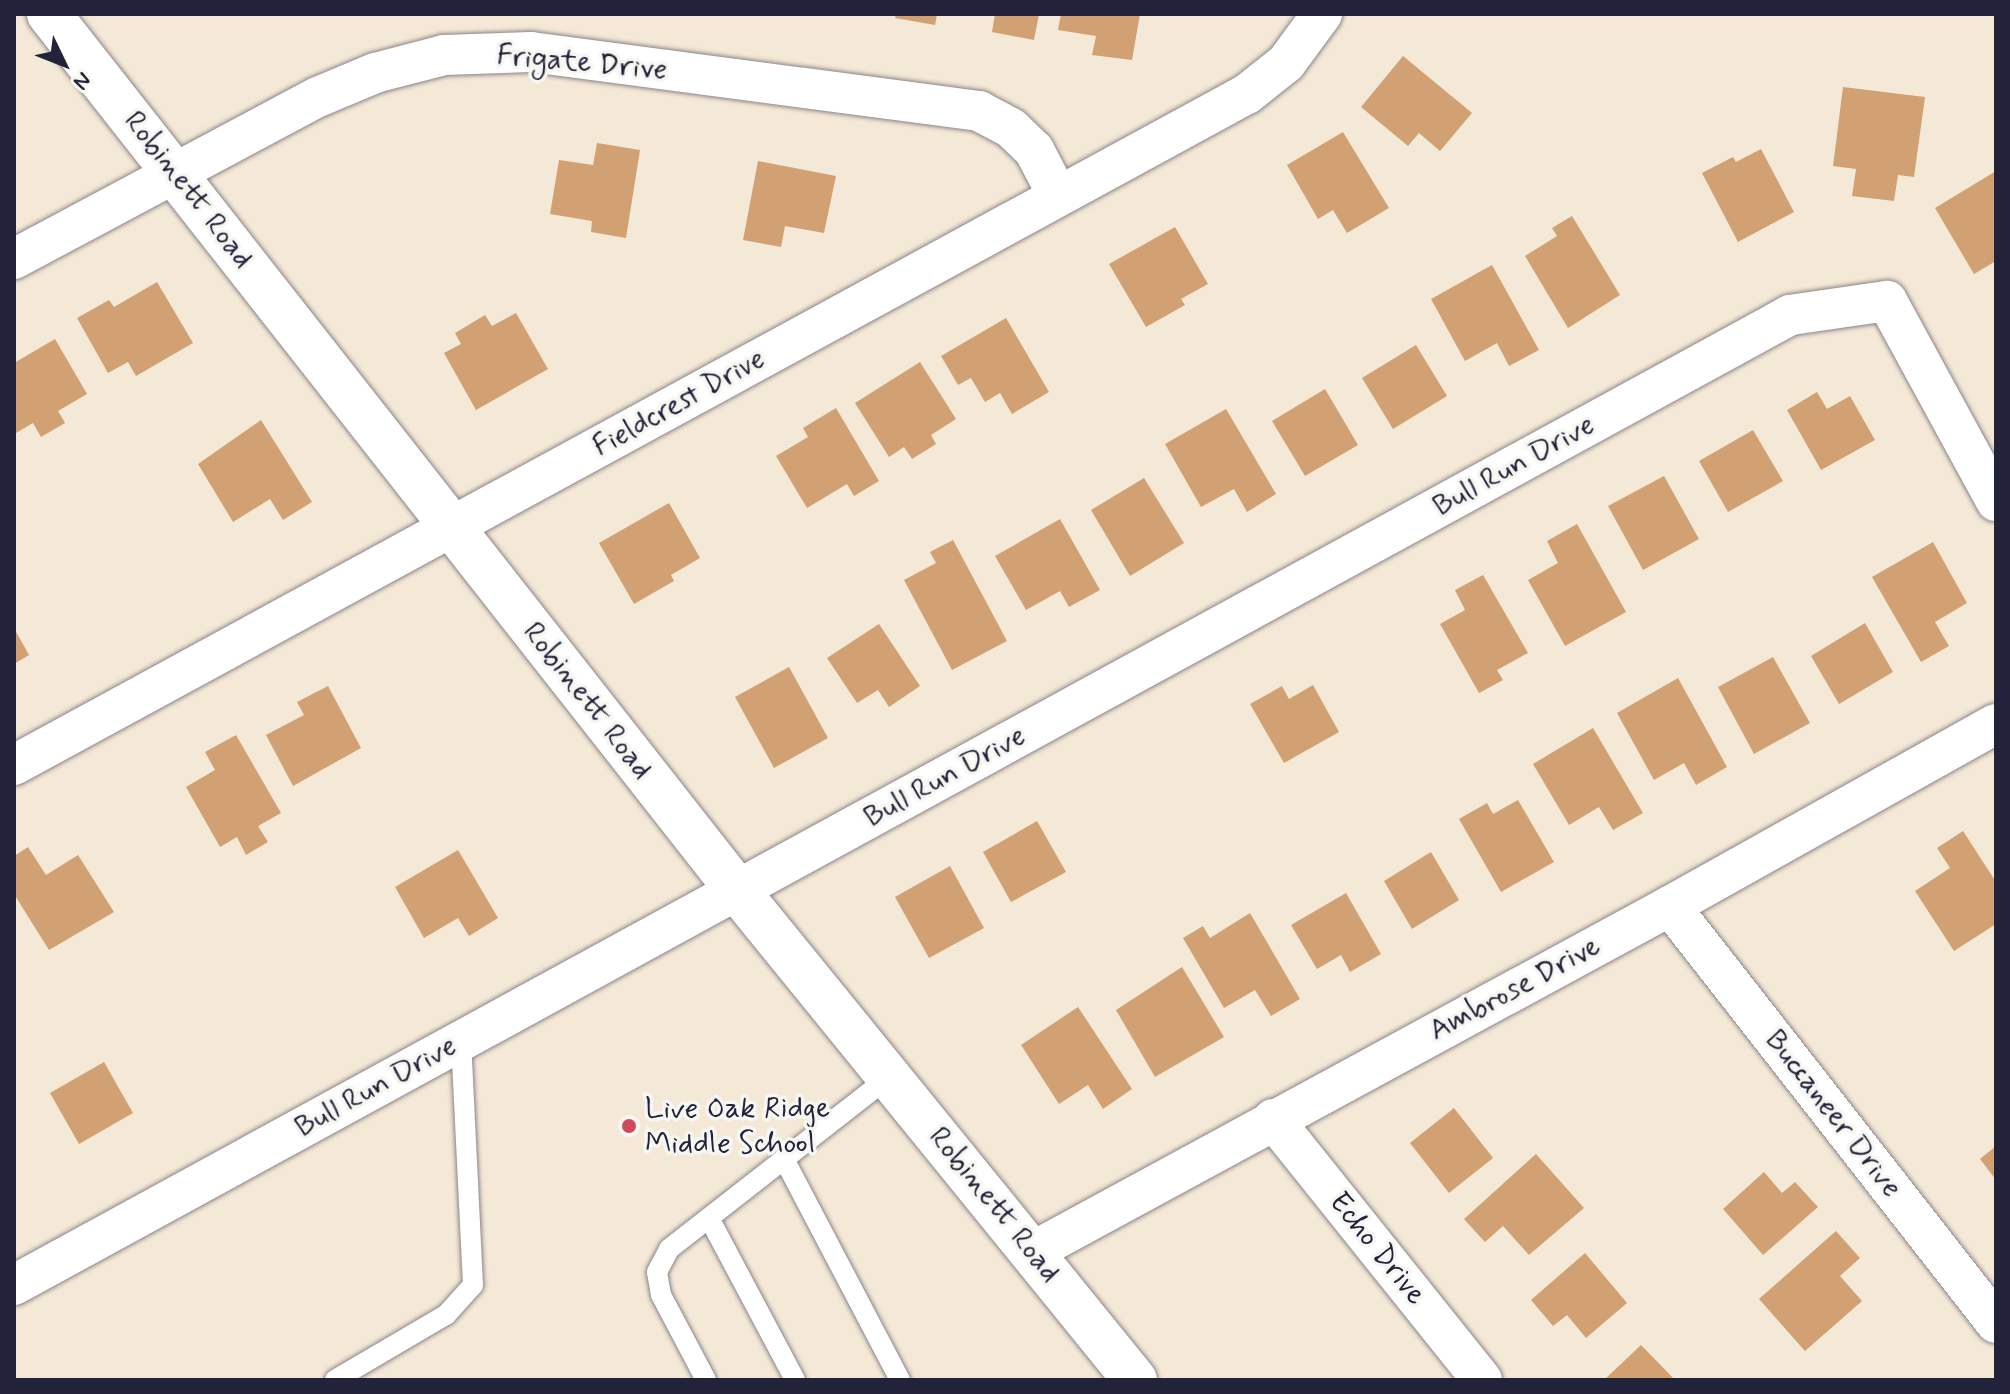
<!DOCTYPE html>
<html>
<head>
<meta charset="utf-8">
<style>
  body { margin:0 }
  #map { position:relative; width:2010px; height:1394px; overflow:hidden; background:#f4e8d6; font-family:Mynerve,sans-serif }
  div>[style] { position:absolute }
  .building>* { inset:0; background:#d1a173 }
  .roads { filter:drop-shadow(0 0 2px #8b8588) drop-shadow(0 0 2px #8b8588) }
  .service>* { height:20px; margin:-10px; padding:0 10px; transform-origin:10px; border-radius:10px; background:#fff }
  .minor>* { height:40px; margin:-20px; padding:0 20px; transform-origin:20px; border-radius:20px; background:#fff }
  .tertiary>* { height:44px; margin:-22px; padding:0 22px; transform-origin:22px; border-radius:22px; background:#fff }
  .dots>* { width:22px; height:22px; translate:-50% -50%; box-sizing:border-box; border:4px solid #f6f6f2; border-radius:50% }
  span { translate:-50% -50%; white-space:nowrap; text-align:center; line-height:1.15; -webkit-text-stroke:7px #f6f6f2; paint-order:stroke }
  .street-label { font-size:30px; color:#22223b }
  .poi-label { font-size:30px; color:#22223b }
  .left { translate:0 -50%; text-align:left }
  .frame { position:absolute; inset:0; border:16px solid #22223b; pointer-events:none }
  .north { position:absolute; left:24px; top:24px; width:80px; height:80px; -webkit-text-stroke:6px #f6f6f2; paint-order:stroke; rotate:133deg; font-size:22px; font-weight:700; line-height:32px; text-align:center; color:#22223b }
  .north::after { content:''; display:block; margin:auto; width:28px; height:36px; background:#22223b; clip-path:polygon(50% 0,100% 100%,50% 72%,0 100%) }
</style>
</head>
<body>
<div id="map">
  <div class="building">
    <div style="clip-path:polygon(896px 14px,937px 14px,935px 25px,895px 18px)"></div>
    <div style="clip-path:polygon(995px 14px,1039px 14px,1034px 40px,992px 32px)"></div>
    <div style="clip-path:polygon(1061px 14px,1140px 14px,1132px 60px,1092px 55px,1096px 36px,1058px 30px)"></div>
    <div style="clip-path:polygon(1403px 56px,1472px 113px,1440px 151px,1419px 133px,1408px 146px,1361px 107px)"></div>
    <div style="clip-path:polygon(1843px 87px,1925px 97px,1914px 177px,1898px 175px,1894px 201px,1852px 196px,1856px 169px,1833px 166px)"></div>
    <div style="clip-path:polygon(1343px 132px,1389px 208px,1347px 233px,1333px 210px,1318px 219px,1287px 165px)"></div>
    <div style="clip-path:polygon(597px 143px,640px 150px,626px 238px,591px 232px,592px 221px,550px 214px,559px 160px,593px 165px)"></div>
    <div style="clip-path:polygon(1761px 149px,1794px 212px,1738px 242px,1702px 173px,1733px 157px,1736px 162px)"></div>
    <div style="clip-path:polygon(758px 161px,836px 176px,824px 233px,785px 226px,781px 247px,743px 240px)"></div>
    <div style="clip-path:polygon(1996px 171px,1996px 261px,1974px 274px,1935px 208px)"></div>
    <div style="clip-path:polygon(1572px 216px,1620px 295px,1568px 328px,1525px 256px,1557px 236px,1552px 228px)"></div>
    <div style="clip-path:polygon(1175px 227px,1208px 284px,1181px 299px,1185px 305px,1146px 327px,1109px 264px)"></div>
    <div style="clip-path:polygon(1492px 265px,1539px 350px,1509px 366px,1497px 343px,1465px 361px,1431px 299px)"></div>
    <div style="clip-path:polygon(157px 282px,193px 343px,136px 376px,128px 362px,108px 373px,77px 318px,109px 300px,114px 307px)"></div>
    <div style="clip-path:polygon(516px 313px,548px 369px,476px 410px,444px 353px,461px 344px,455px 333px,485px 315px,492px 326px)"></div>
    <div style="clip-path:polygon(1006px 318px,1049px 392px,1012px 414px,1000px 393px,985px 402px,971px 378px,958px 385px,941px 356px)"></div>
    <div style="clip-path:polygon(55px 339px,87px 394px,58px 411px,65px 423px,41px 437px,33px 423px,16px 433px,14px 363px)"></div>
    <div style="clip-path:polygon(1416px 345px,1447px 396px,1393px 429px,1362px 378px)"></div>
    <div style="clip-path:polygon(920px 362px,956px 419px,931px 435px,936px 444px,912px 459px,904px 447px,889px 457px,855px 403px)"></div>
    <div style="clip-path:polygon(1325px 389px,1358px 445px,1305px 476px,1272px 421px)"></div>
    <div style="clip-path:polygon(1817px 392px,1827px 409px,1850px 396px,1875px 440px,1821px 470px,1787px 410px)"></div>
    <div style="clip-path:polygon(836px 408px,879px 481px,854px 496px,847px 484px,807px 508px,776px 456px,808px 437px,803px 428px)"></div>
    <div style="clip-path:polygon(1226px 409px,1276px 494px,1247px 512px,1234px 489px,1201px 507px,1165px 444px)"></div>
    <div style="clip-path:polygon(261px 420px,312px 502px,283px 520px,270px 499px,233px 522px,198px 464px)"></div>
    <div style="clip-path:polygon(1753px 430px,1783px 481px,1728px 512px,1699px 461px)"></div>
    <div style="clip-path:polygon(1664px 476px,1699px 539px,1643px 570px,1608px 506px)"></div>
    <div style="clip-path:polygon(1144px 478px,1184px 543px,1130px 576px,1091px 510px)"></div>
    <div style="clip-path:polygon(669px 503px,700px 558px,671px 575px,674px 581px,634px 604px,599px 543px)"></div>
    <div style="clip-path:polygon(1060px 519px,1100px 590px,1069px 607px,1060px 591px,1026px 610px,995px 556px)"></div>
    <div style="clip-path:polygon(1577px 524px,1626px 612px,1565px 646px,1528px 580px,1558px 563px,1547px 541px)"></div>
    <div style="clip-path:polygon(953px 540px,1007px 641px,952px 670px,904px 580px,936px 563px,930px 552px)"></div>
    <div style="clip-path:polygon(1933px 542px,1967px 603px,1935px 622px,1949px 646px,1921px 662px,1872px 577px)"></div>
    <div style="clip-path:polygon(1483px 575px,1528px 653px,1497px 670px,1503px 680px,1479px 693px,1440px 624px,1465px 610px,1455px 590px)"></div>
    <div style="clip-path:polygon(1865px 623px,1893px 672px,1839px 704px,1811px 656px)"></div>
    <div style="clip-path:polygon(879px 624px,920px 686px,889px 707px,878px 690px,857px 703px,827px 658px)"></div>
    <div style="clip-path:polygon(14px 628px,29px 655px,14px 664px)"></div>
    <div style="clip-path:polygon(1773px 657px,1810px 723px,1754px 754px,1718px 687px)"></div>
    <div style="clip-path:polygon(789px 667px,828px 738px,774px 768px,735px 697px)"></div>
    <div style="clip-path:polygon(1678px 678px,1727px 767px,1696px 785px,1684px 763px,1654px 780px,1617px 713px)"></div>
    <div style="clip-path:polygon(1313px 685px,1339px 732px,1284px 763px,1250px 704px,1282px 686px,1289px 699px)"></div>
    <div style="clip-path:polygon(328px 686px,361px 748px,293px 786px,266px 735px,304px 715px,297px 702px)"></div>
    <div style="clip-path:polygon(1593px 728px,1643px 813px,1613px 830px,1599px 807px,1569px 825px,1533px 764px)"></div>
    <div style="clip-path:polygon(236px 735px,281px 813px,258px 826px,268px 842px,246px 855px,237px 837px,220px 847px,186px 787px,215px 770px,205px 752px)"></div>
    <div style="clip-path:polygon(1518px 800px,1554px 862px,1501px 892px,1459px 819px,1487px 803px,1493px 814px)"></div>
    <div style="clip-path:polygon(1037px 821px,1066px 872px,1011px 902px,983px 852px)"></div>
    <div style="clip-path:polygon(1963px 831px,1996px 882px,1996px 924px,1954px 951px,1915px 891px,1950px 868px,1937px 848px)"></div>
    <div style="clip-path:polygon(28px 847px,46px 875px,78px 855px,114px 912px,49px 950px,14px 894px,14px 856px)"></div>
    <div style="clip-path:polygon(458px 850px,498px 918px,469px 936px,458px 918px,424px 938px,395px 887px)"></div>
    <div style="clip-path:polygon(1431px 852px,1459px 900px,1412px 929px,1384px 881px)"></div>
    <div style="clip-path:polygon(950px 866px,984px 928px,929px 958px,895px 897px)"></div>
    <div style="clip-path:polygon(1346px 893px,1381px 954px,1350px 972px,1341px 955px,1317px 969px,1291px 925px)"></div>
    <div style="clip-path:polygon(1250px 913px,1300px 999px,1271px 1016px,1255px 990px,1224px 1008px,1183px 938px,1203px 926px,1210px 938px)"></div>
    <div style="clip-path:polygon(1182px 967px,1224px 1037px,1155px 1077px,1116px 1010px)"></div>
    <div style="clip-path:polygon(1078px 1007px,1132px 1089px,1103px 1109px,1088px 1085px,1059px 1104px,1021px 1045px)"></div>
    <div style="clip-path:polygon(104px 1062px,133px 1113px,79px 1144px,50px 1093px)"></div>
    <div style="clip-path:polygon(1454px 1108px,1493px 1158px,1449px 1193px,1410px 1143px)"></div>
    <div style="clip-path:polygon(1996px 1146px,1996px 1180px,1980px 1159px)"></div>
    <div style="clip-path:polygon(1536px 1154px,1584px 1208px,1529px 1255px,1503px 1226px,1485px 1242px,1464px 1219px)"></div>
    <div style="clip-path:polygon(1764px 1172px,1782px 1193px,1795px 1182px,1818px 1207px,1763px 1255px,1723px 1209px)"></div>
    <div style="clip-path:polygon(1836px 1231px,1860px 1258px,1840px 1276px,1862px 1301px,1805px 1351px,1759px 1299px)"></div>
    <div style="clip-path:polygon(1585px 1253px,1627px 1303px,1586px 1338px,1567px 1315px,1553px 1326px,1531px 1300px)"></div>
    <div style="clip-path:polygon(1641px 1345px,1675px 1380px,1604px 1380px)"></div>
  </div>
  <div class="roads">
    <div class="service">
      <div style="left:784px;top:1159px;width:250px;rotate:62.3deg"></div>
      <div style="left:709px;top:1218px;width:183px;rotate:62deg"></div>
      <div style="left:335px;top:1380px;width:129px;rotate:-30.4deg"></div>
      <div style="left:446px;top:1315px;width:40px;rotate:-48deg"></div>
      <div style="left:473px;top:1285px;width:244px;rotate:-92.8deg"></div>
      <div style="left:706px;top:1380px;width:96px;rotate:-117.9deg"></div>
      <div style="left:661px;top:1295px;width:23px;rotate:-100deg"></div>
      <div style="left:657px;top:1272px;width:26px;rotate:-62deg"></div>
      <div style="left:669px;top:1249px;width:279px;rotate:-38deg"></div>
    </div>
    <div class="minor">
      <div style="left:14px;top:259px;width:344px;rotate:-28.1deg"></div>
      <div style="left:318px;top:97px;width:62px;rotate:-22.8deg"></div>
      <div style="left:375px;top:73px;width:71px;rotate:-14.6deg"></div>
      <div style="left:444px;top:55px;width:87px;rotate:-2deg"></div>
      <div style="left:531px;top:52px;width:452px;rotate:7.5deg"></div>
      <div style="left:979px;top:111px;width:36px;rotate:28deg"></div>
      <div style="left:1011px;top:128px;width:32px;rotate:44deg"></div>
      <div style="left:1034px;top:150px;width:52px;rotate:62.4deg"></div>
      <div style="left:14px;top:765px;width:1404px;rotate:-28.56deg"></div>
      <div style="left:1247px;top:94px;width:50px;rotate:-38.5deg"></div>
      <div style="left:1286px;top:63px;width:61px;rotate:-53.7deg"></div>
      <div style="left:1670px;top:906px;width:529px;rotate:51.98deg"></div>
      <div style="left:1273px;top:1119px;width:334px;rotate:51.3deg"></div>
      <div style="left:1032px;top:1252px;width:726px;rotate:-28.47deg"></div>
      <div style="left:1670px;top:906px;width:373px;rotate:-29.2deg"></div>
      <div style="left:14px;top:1285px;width:2024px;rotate:-28.64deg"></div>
      <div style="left:1790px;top:315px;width:98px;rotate:-8.2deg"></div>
      <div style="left:1887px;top:301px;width:228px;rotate:61.4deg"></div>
    </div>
    <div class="tertiary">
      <div style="left:49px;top:14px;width:1114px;rotate:51.85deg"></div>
      <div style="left:737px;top:890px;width:631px;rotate:50.91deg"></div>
    </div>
  </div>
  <div class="dots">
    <div style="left:629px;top:1126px;background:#d1495b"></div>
  </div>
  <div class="street-label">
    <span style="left:582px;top:63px;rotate:5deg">Frigate Drive</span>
    <span style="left:188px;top:190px;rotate:52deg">Robinett Road</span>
    <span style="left:679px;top:403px;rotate:-29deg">Fieldcrest Drive</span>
    <span style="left:1514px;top:466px;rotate:-29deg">Bull Run Drive</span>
    <span style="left:587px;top:701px;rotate:52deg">Robinett Road</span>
    <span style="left:945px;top:777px;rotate:-29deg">Bull Run Drive</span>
    <span style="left:1515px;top:989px;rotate:-28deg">Ambrose Drive</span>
    <span style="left:376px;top:1087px;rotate:-29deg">Bull Run Drive</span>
    <span style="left:1833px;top:1114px;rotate:52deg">Buccaneer Drive</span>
    <span style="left:994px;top:1205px;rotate:51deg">Robinett Road</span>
    <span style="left:1377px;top:1249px;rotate:51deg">Echo Drive</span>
  </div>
  <div class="poi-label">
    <span class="left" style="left:645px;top:1126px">Live Oak Ridge<br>Middle School</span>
  </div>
  <div class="frame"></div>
  <div class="north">N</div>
</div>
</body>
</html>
